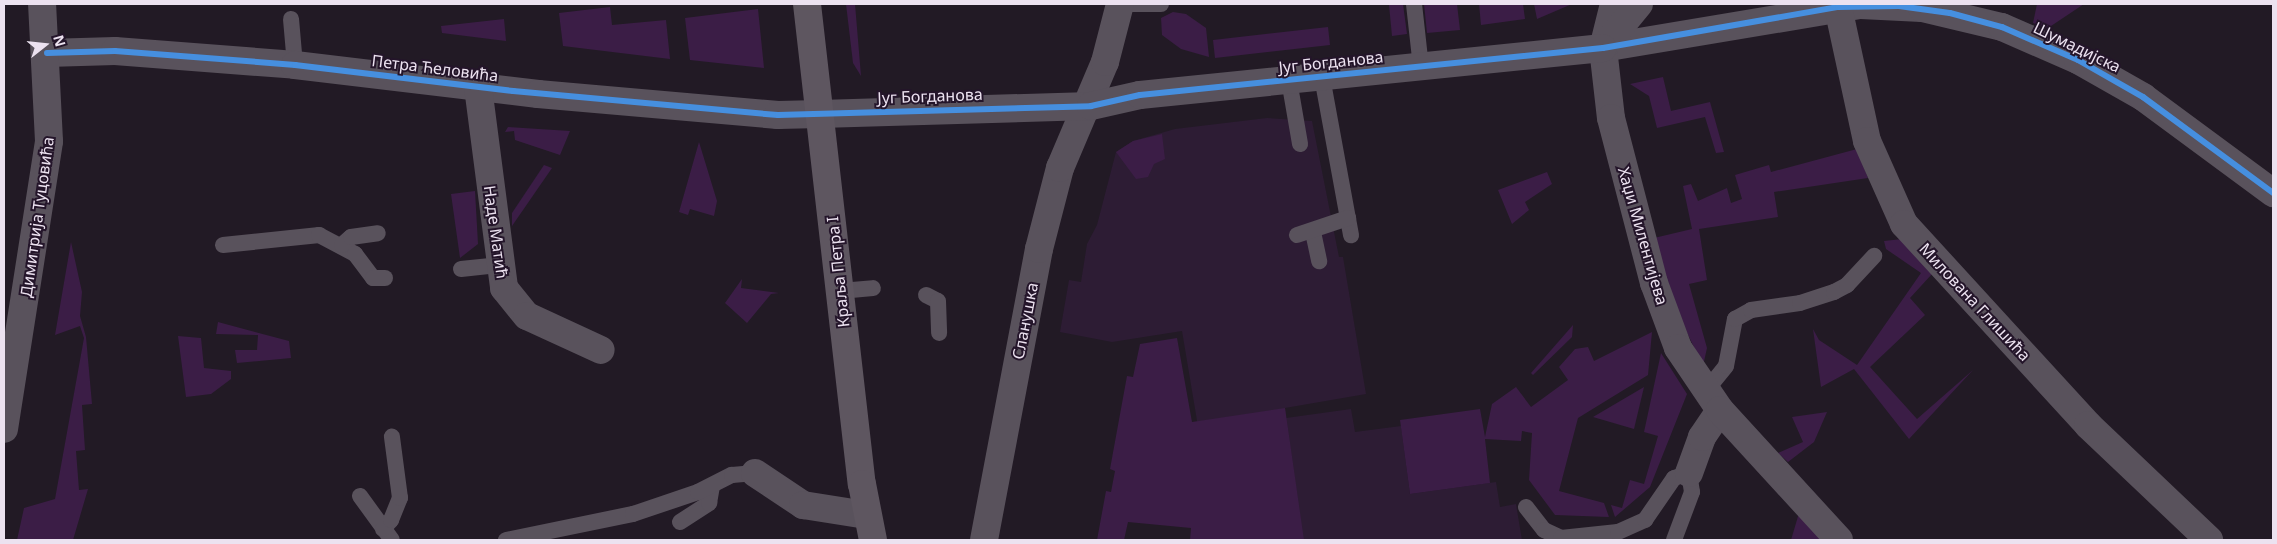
<!DOCTYPE html>
<html>
<head>
<meta charset="utf-8">
<style>
  body { margin:0 }
  #map { position:relative; width:2277px; height:544px; overflow:hidden; background:#221a25; font-family:"Noto Sans",sans-serif }
  div>[style] { position:absolute }
  .built>* { inset:0; background:#2d1c34 }
  .green>* { inset:0; background:#3b1d46 }
  .service>* { height:16px; margin:-8px; padding:0 8px; transform-origin:8px; border-radius:8px; background:#59525c }
  .minor>* { height:28px; margin:-14px; padding:0 14px; transform-origin:14px; border-radius:14px; background:#59525c }
  .tertiary>* { height:28px; margin:-14px; padding:0 14px; transform-origin:14px; border-radius:14px; background:#59525c }
  .secondary>* { height:28px; margin:-14px; padding:0 14px; transform-origin:14px; border-radius:14px; background:#5e5660 }
  .cycleway>* { height:6px; margin:-3px; padding:0 3px; transform-origin:3px; border-radius:3px; background:#468fdf }
  span { translate:-50% -50%; white-space:nowrap; text-align:center; line-height:1.15; -webkit-text-stroke:4px #24152a; paint-order:stroke }
  .street-label { font-size:16px; color:#ece2f0 }
  .frame { position:absolute; inset:0; border:5px solid #ece2f0; pointer-events:none }
  .north { position:absolute; left:20px; top:20px; width:50px; height:50px; -webkit-text-stroke:4px #24152a; paint-order:stroke; rotate:74deg; font-size:14px; font-weight:700; line-height:20px; text-align:center; color:#ece2f0 }
  .north::after { content:''; display:block; margin:auto; width:18px; height:22px; background:#ece2f0; clip-path:polygon(50% 0,100% 100%,50% 72%,0 100%) }
</style>
</head>
<body>
<div id="map">
  <div class="built">
    <div style="clip-path:polygon(1267px 118px,1312px 121px,1339px 257px,1343px 257px,1366px 394px,1285px 408px,1286px 418px,1351px 409px,1355px 432px,1401px 426px,1410px 494px,1496px 482px,1500px 507px,1516px 504px,1522px 540px,1217px 540px,1182px 331px,1112px 342px,1060px 332px,1069px 280px,1081px 282px,1087px 244px,1097px 225px,1116px 152px,1133px 141px,1175px 129px)"></div>
  </div>
  <div class="green">
    <div style="clip-path:polygon(846px 4px,855px 4px,861px 76px,853px 63px)"></div>
    <div style="clip-path:polygon(1403px 4px,1407px 34px,1392px 36px,1389px 5px)"></div>
    <div style="clip-path:polygon(1424px 4px,1457px 4px,1460px 30px,1427px 33px)"></div>
    <div style="clip-path:polygon(1479px 4px,1523px 4px,1525px 19px,1481px 25px)"></div>
    <div style="clip-path:polygon(1534px 4px,1572px 4px,1537px 19px)"></div>
    <div style="clip-path:polygon(2037px 4px,2084px 4px,2048px 28px,2033px 23px)"></div>
    <div style="clip-path:polygon(610px 7px,612px 25px,666px 20px,670px 59px,563px 46px,559px 13px)"></div>
    <div style="clip-path:polygon(758px 9px,764px 68px,690px 60px,685px 18px)"></div>
    <div style="clip-path:polygon(1173px 12px,1186px 14px,1206px 28px,1209px 57px,1181px 49px,1162px 35px,1161px 18px)"></div>
    <div style="clip-path:polygon(504px 19px,506px 41px,442px 33px,441px 26px)"></div>
    <div style="clip-path:polygon(1328px 27px,1330px 45px,1215px 58px,1213px 40px)"></div>
    <div style="clip-path:polygon(1663px 77px,1671px 111px,1710px 102px,1724px 152px,1716px 153px,1705px 117px,1657px 128px,1649px 96px,1630px 84px)"></div>
    <div style="clip-path:polygon(508px 127px,570px 131px,560px 155px,515px 140px,514px 131px,505px 132px)"></div>
    <div style="clip-path:polygon(1162px 134px,1165px 159px,1154px 164px,1148px 177px,1136px 179px,1116px 152px,1133px 141px)"></div>
    <div style="clip-path:polygon(699px 142px,717px 201px,714px 216px,690px 209px,688px 215px,679px 212px)"></div>
    <div style="clip-path:polygon(1857px 149px,1868px 178px,1774px 192px,1778px 217px,1699px 229px,1707px 280px,1689px 284px,1707px 348px,1703px 366px,1679px 316px,1654px 238px,1692px 229px,1683px 186px,1691px 184px,1698px 201px,1727px 188px,1731px 203px,1742px 199px,1735px 175px,1769px 165px,1771px 172px)"></div>
    <div style="clip-path:polygon(544px 165px,552px 168px,512px 226px,512px 213px)"></div>
    <div style="clip-path:polygon(1547px 172px,1552px 184px,1525px 202px,1529px 210px,1512px 224px,1498px 190px)"></div>
    <div style="clip-path:polygon(475px 191px,478px 244px,460px 258px,451px 194px)"></div>
    <div style="clip-path:polygon(1902px 239px,1932px 274px,1910px 298px,1925px 315px,1870px 367px,1917px 419px,1973px 370px,1909px 439px,1854px 369px,1821px 387px,1813px 329px,1819px 340px,1857px 365px,1921px 273px,1886px 249px,1884px 241px)"></div>
    <div style="clip-path:polygon(71px 242px,82px 292px,80px 316px,86px 337px,92px 404px,82px 405px,85px 450px,76px 451px,79px 490px,88px 489px,73px 540px,17px 540px,24px 508px,55px 499px,84px 338px,80px 326px,55px 335px)"></div>
    <div style="clip-path:polygon(742px 279px,741px 288px,779px 293px,771px 294px,747px 323px,725px 303px)"></div>
    <div style="clip-path:polygon(218px 322px,289px 341px,291px 358px,237px 363px,235px 350px,257px 350px,258px 335px,216px 334px)"></div>
    <div style="clip-path:polygon(1573px 325px,1572px 337px,1533px 375px,1531px 373px)"></div>
    <div style="clip-path:polygon(1652px 332px,1648px 375px,1578px 418px,1559px 491px,1604px 503px,1609px 517px,1555px 515px,1529px 480px,1532px 433px,1522px 431px,1521px 441px,1485px 439px,1490px 483px,1410px 494px,1400px 420px,1480px 409px,1485px 437px,1492px 404px,1516px 387px,1531px 407px,1568px 380px,1559px 367px,1575px 349px,1588px 347px,1594px 361px)"></div>
    <div style="clip-path:polygon(178px 336px,201px 338px,204px 368px,231px 371px,231px 379px,211px 394px,186px 397px)"></div>
    <div style="clip-path:polygon(1177px 338px,1192px 422px,1285px 408px,1304px 540px,1190px 540px,1191px 528px,1128px 522px,1124px 540px,1097px 540px,1106px 491px,1111px 492px,1115px 471px,1110px 469px,1127px 376px,1133px 377px,1140px 344px)"></div>
    <div style="clip-path:polygon(1661px 353px,1687px 394px,1650px 487px,1615px 517px,1611px 505px,1622px 508px,1630px 480px,1644px 484px,1658px 436px,1644px 432px)"></div>
    <div style="clip-path:polygon(1644px 387px,1634px 429px,1593px 417px)"></div>
    <div style="clip-path:polygon(1827px 412px,1814px 442px,1788px 462px,1778px 453px,1803px 442px,1792px 417px)"></div>
    <div style="clip-path:polygon(1799px 513px,1821px 540px,1791px 540px)"></div>
  </div>
  <div class="service">
    <div style="left:1120px;top:4px;width:41px"></div>
    <div style="left:1414px;top:4px;width:63px;rotate:83.7deg"></div>
    <div style="left:291px;top:19px;width:46px;rotate:85deg"></div>
    <div style="left:1322px;top:77px;width:161px;rotate:79.6deg"></div>
    <div style="left:1289px;top:80px;width:65px;rotate:80.2deg"></div>
    <div style="left:1313px;top:232px;width:30px;rotate:78deg"></div>
    <div style="left:1297px;top:235px;width:54px;rotate:-18.4deg"></div>
    <div style="left:223px;top:245px;width:97px;rotate:-5.9deg"></div>
    <div style="left:319px;top:235px;width:41px;rotate:27.8deg"></div>
    <div style="left:355px;top:254px;width:30px;rotate:53deg"></div>
    <div style="left:373px;top:278px;width:12px"></div>
    <div style="left:342px;top:245px;width:12px;rotate:-42deg"></div>
    <div style="left:351px;top:237px;width:27px;rotate:-8deg"></div>
    <div style="left:461px;top:269px;width:37px;rotate:-6deg"></div>
    <div style="left:840px;top:291px;width:33px;rotate:-5deg"></div>
    <div style="left:926px;top:295px;width:13px;rotate:27deg"></div>
    <div style="left:938px;top:301px;width:32px;rotate:88deg"></div>
    <div style="left:1705px;top:392px;width:33px;rotate:-51deg"></div>
    <div style="left:1726px;top:366px;width:48px;rotate:-79.2deg"></div>
    <div style="left:1735px;top:319px;width:18px;rotate:-29deg"></div>
    <div style="left:1751px;top:310px;width:49px;rotate:-8.1deg"></div>
    <div style="left:1800px;top:303px;width:36px;rotate:-18deg"></div>
    <div style="left:1834px;top:292px;width:15px;rotate:-28deg"></div>
    <div style="left:1847px;top:285px;width:40px;rotate:-47deg"></div>
    <div style="left:360px;top:496px;width:54px;rotate:54deg"></div>
    <div style="left:1526px;top:507px;width:29px;rotate:52deg"></div>
    <div style="left:1544px;top:530px;width:19px;rotate:25deg"></div>
    <div style="left:1561px;top:538px;width:57px;rotate:-6deg"></div>
    <div style="left:1618px;top:532px;width:30px;rotate:-24deg"></div>
    <div style="left:1645px;top:520px;width:51px;rotate:-55.4deg"></div>
    <div style="left:1674px;top:478px;width:16px;rotate:-18deg"></div>
    <div style="left:1689px;top:473px;width:19px;rotate:81deg"></div>
    <div style="left:1692px;top:492px;width:51px;rotate:110.6deg"></div>
    <div style="left:680px;top:522px;width:35px;rotate:-33deg"></div>
    <div style="left:709px;top:503px;width:17px;rotate:-80deg"></div>
    <div style="left:383px;top:529px;width:12px;rotate:-48deg"></div>
    <div style="left:391px;top:520px;width:24px;rotate:-68deg"></div>
    <div style="left:400px;top:498px;width:62px;rotate:-97.5deg"></div>
    <div style="left:506px;top:540px;width:130px;rotate:-11.6deg"></div>
    <div style="left:633px;top:514px;width:69px;rotate:-18.7deg"></div>
    <div style="left:698px;top:492px;width:38px;rotate:-27deg"></div>
    <div style="left:732px;top:475px;width:23px;rotate:-5deg"></div>
  </div>
  <div class="minor">
    <div style="left:1614px;top:4px;width:45px;rotate:104deg"></div>
    <div style="left:1603px;top:48px;width:262px;rotate:-9.5deg"></div>
    <div style="left:1861px;top:5px;width:61px;rotate:2.8deg"></div>
    <div style="left:1922px;top:8px;width:82px;rotate:13.4deg"></div>
    <div style="left:2002px;top:27px;width:83px;rotate:23.5deg"></div>
    <div style="left:2078px;top:60px;width:75px;rotate:29.6deg"></div>
    <div style="left:2143px;top:97px;width:162px;rotate:36.4deg"></div>
    <div style="left:1838px;top:7px;width:137px;rotate:77.8deg"></div>
    <div style="left:1867px;top:141px;width:91px;rotate:66deg"></div>
    <div style="left:1904px;top:224px;width:273px;rotate:47.5deg"></div>
    <div style="left:2088px;top:425px;width:167px;rotate:43.5deg"></div>
    <div style="left:47px;top:53px;width:68px;rotate:-1.7deg"></div>
    <div style="left:115px;top:51px;width:181px;rotate:4.4deg"></div>
    <div style="left:295px;top:65px;width:245px;rotate:6.8deg"></div>
    <div style="left:538px;top:94px;width:241px;rotate:5deg"></div>
    <div style="left:778px;top:115px;width:42px;rotate:-1.4deg"></div>
    <div style="left:478px;top:87px;width:203px;rotate:82.6deg"></div>
    <div style="left:504px;top:288px;width:36px;rotate:51deg"></div>
    <div style="left:527px;top:316px;width:81px;rotate:24.7deg"></div>
    <div style="left:755px;top:473px;width:58px;rotate:33.7deg"></div>
    <div style="left:803px;top:505px;width:64px;rotate:9deg"></div>
    <div style="left:1689px;top:473px;width:38px;rotate:-70deg"></div>
    <div style="left:1702px;top:437px;width:32px;rotate:-56deg"></div>
    <div style="left:984px;top:540px;width:296px;rotate:-79.3deg"></div>
    <div style="left:1039px;top:249px;width:84px;rotate:-75.5deg"></div>
    <div style="left:1060px;top:168px;width:115px;rotate:-67deg"></div>
    <div style="left:1105px;top:62px;width:60px;rotate:-75.5deg"></div>
  </div>
  <div class="tertiary">
    <div style="left:1603px;top:48px;width:70px;rotate:83.5deg"></div>
    <div style="left:1611px;top:118px;width:171px;rotate:75.4deg"></div>
    <div style="left:1654px;top:283px;width:69px;rotate:69.7deg"></div>
    <div style="left:1678px;top:348px;width:75px;rotate:55.9deg"></div>
    <div style="left:1720px;top:410px;width:176px;rotate:47.5deg"></div>
    <div style="left:1603px;top:48px;width:57px;rotate:-50.7deg"></div>
    <div style="left:820px;top:114px;width:271px;rotate:-1.7deg"></div>
    <div style="left:1091px;top:106px;width:50px;rotate:-12.7deg"></div>
    <div style="left:1140px;top:95px;width:465px;rotate:-5.8deg"></div>
    <div style="left:4px;top:429px;width:291px;rotate:-81.1deg"></div>
    <div style="left:49px;top:141px;width:137px;rotate:-92.9deg"></div>
  </div>
  <div class="secondary">
    <div style="left:807px;top:4px;width:483px;rotate:83.5deg"></div>
    <div style="left:862px;top:484px;width:57px;rotate:78.9deg"></div>
  </div>
  <div class="cycleway">
    <div style="left:47px;top:53px;width:68px;rotate:-1.7deg"></div>
    <div style="left:115px;top:51px;width:181px;rotate:4.4deg"></div>
    <div style="left:295px;top:65px;width:220px;rotate:6.8deg"></div>
    <div style="left:513px;top:91px;width:266px;rotate:5.2deg"></div>
    <div style="left:778px;top:115px;width:313px;rotate:-1.6deg"></div>
    <div style="left:1091px;top:106px;width:50px;rotate:-12.7deg"></div>
    <div style="left:1140px;top:95px;width:465px;rotate:-5.8deg"></div>
    <div style="left:1603px;top:48px;width:239px;rotate:-9.9deg"></div>
    <div style="left:1838px;top:7px;width:61px;rotate:-0.9deg"></div>
    <div style="left:1899px;top:6px;width:51px;rotate:7.8deg"></div>
    <div style="left:1950px;top:13px;width:54px;rotate:15.1deg"></div>
    <div style="left:2002px;top:27px;width:83px;rotate:23.5deg"></div>
    <div style="left:2078px;top:60px;width:75px;rotate:29.6deg"></div>
    <div style="left:2143px;top:97px;width:162px;rotate:36.4deg"></div>
  </div>
  <div class="street-label">
    <span style="left:2077px;top:47px;rotate:26deg">Шумадијска</span>
    <span style="left:1331px;top:62px;rotate:-6deg">Југ Богданова</span>
    <span style="left:435px;top:68px;rotate:7deg">Петра Ћеловића</span>
    <span style="left:930px;top:96px;rotate:-2deg">Југ Богданова</span>
    <span style="left:37px;top:217px;rotate:-82deg">Димитрија Туцовића</span>
    <span style="left:496px;top:232px;rotate:82deg">Наде Матић</span>
    <span style="left:1643px;top:236px;rotate:74deg">Хаџи Милентијева</span>
    <span style="left:838px;top:272px;rotate:-96deg">Краља Петра I</span>
    <span style="left:1975px;top:302px;rotate:47deg">Милована Глишића</span>
    <span style="left:1025px;top:321px;rotate:-79deg">Сланушка</span>
  </div>
  <div class="frame"></div>
  <div class="north">N</div>
</div>
</body>
</html>
